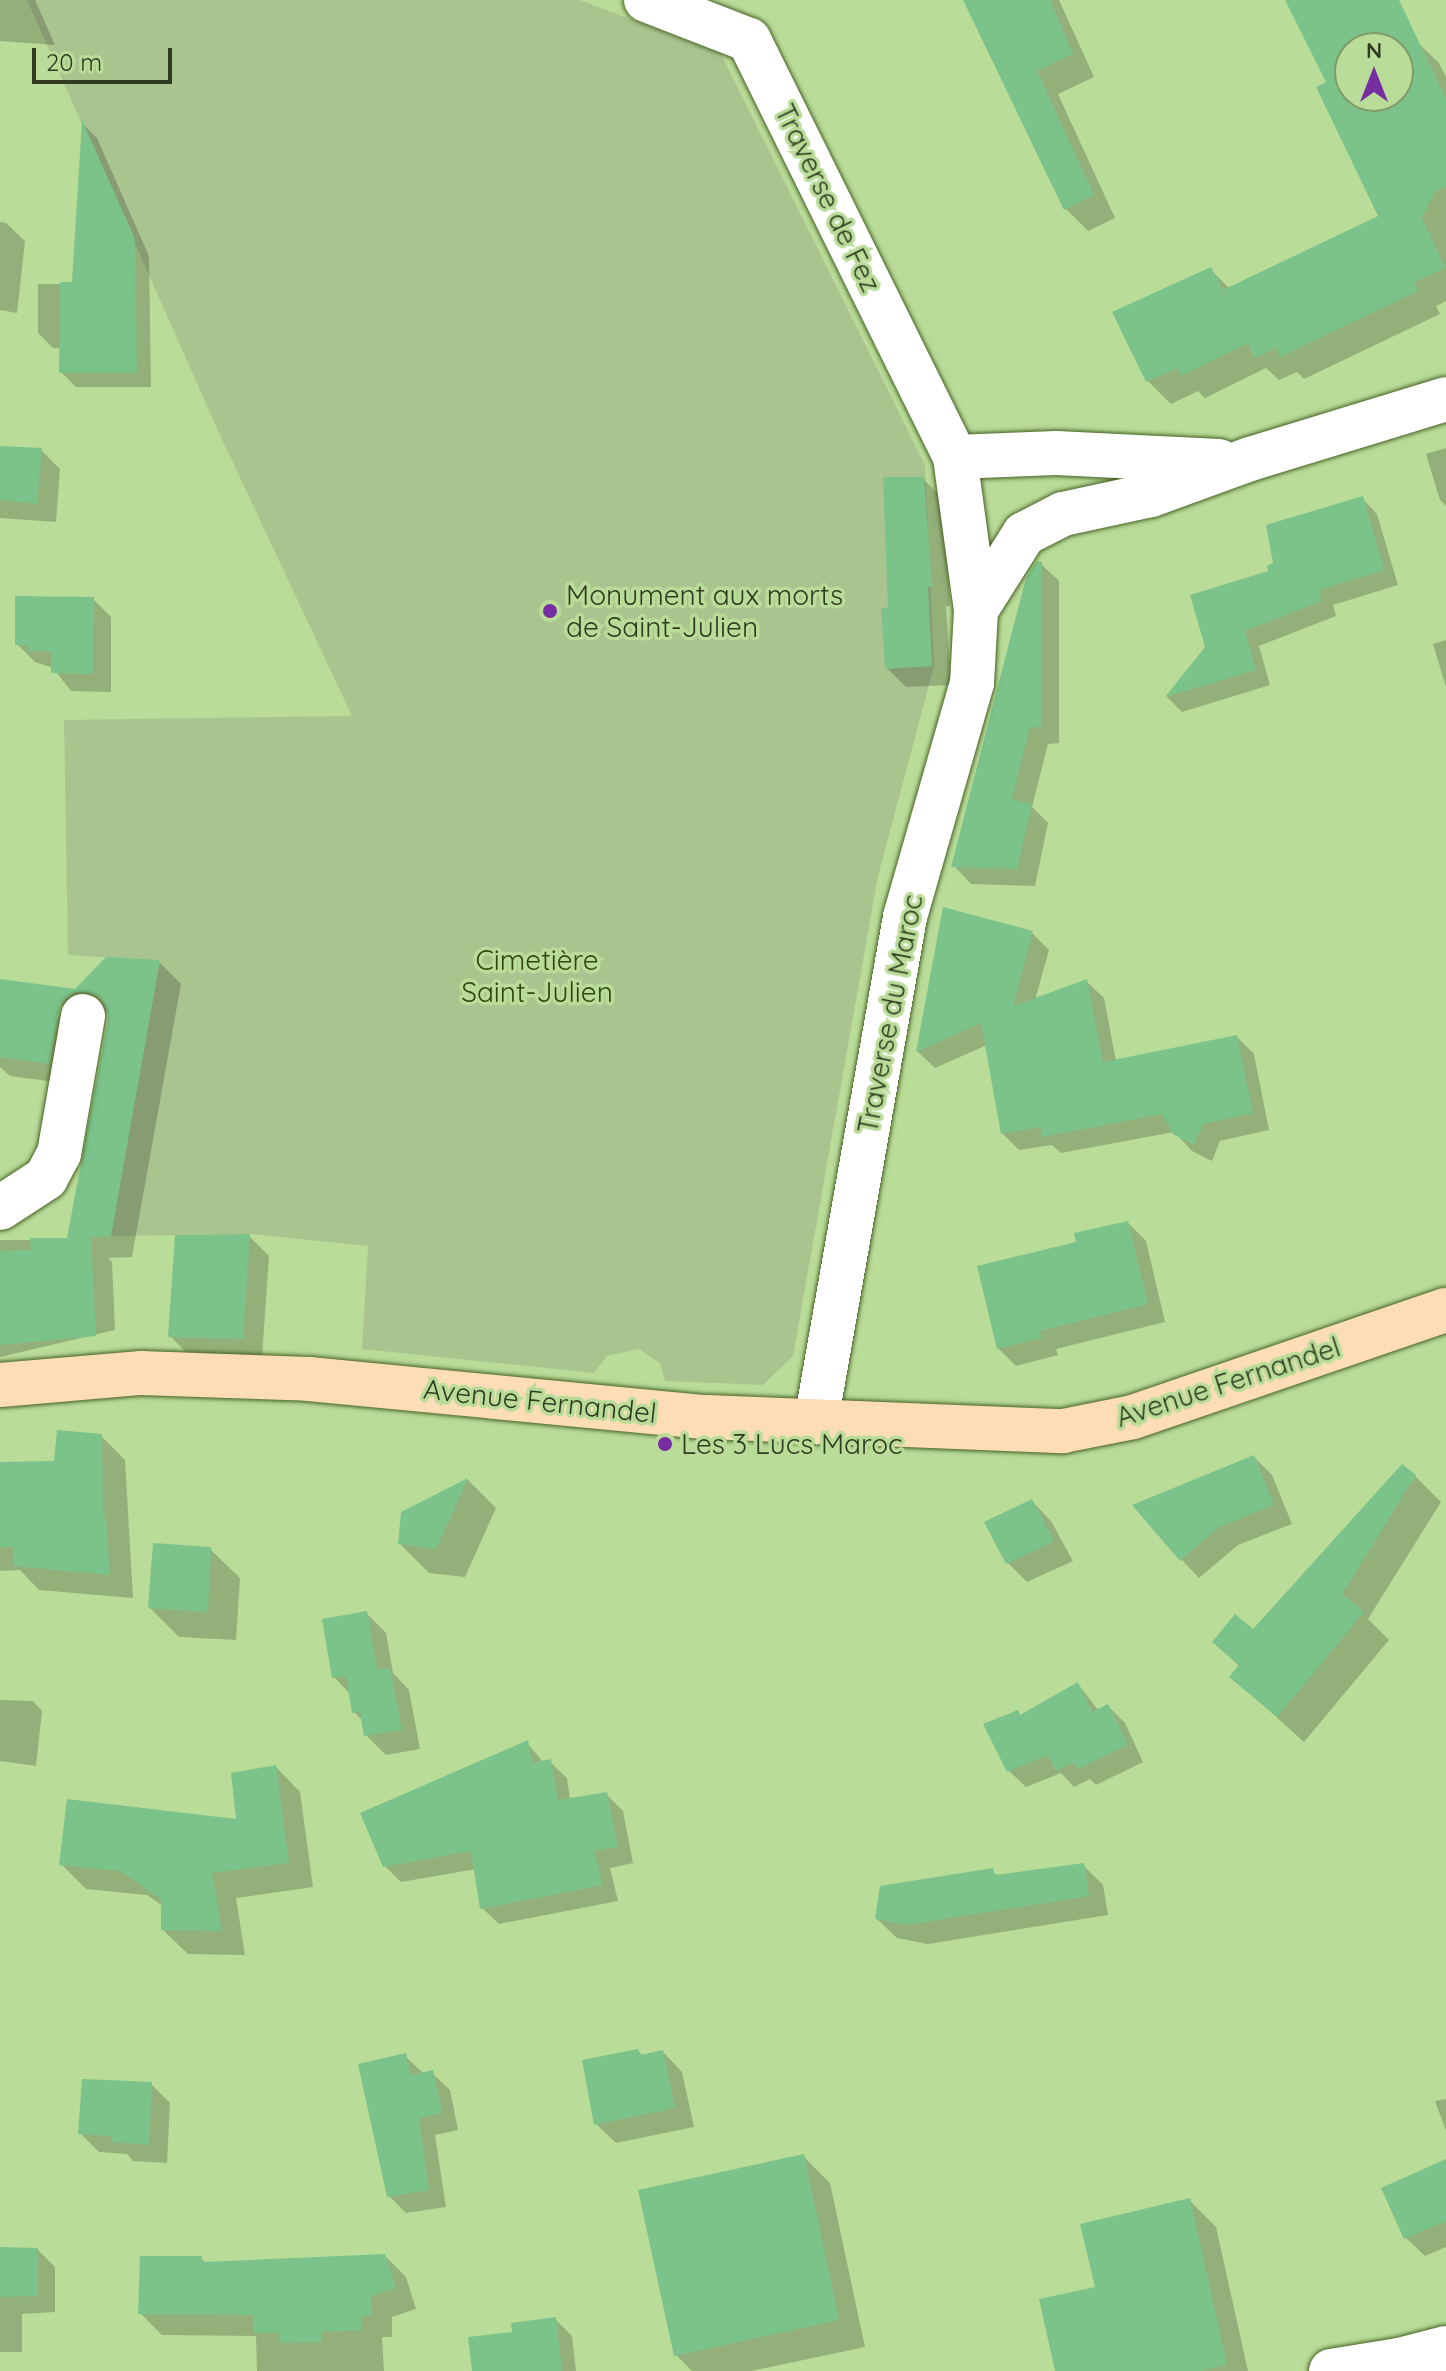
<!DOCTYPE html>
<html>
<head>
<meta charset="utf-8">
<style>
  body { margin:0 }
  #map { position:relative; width:1446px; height:2371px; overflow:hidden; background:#badc99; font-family:Quicksand,sans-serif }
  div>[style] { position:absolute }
  .green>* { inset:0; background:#aac490 }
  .shadow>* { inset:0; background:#0003 }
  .building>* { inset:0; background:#7bc38a }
  .roads { filter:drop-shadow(0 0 2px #476325) drop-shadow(0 0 2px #476325) }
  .minor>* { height:44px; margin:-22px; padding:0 22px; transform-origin:22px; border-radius:22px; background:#fff }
  .major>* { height:44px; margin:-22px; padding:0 22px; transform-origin:22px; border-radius:22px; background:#fdddb7 }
  .dots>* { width:22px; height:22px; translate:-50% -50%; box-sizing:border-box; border:4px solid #badc99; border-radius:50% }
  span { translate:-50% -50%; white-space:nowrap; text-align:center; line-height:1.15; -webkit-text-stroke:7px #badc99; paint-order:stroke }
  .street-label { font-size:28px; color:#2f3c21 }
  .poi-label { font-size:28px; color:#2f3c21 }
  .left { translate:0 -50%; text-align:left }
  .park-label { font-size:28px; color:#304712 }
  .north { position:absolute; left:1334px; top:32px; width:80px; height:80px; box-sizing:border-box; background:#badc99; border:2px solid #829c69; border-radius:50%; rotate:0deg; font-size:22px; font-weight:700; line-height:32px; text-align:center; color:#2f3c21 }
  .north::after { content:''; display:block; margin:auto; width:28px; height:36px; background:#762ea1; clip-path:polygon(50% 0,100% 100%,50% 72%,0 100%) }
  .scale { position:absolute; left:32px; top:48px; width:140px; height:36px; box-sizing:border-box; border:4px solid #2f3c21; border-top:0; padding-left:10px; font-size:24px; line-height:28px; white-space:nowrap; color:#2f3c21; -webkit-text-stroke:6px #badc99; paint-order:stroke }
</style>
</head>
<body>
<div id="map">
  <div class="green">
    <div style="clip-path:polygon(27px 0,580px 0,721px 54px,925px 465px,934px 666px,878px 876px,793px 1356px,763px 1385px,665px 1381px,660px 1363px,639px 1349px,607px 1356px,594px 1373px,362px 1349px,368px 1246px,251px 1234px,109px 1236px,160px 961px,68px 955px,64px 720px,352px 716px,219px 433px)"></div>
  </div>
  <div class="shadow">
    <div style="clip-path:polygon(0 0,35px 0,55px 45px,0 41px)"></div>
    <div style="clip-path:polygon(966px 0,1059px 0,1094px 77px,1058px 94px,1115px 218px,1088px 231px,1065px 208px)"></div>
    <div style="clip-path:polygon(evenodd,1290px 0,1393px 0,1416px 41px,1439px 63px,1446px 77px,1446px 301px,1436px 306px,1440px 314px,1304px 379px,1297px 372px,1279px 380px,1266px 368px,1205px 398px,1198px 391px,1171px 404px,1148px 381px,1115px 313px,1211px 270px,1230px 289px,1381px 217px,1328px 83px,1290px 0,1350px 48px,1398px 48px,1398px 96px,1350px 96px,1350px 48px)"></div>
    <div style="clip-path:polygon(84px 125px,97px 138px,149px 256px,151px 387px,76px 387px,61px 372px,61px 348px,53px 348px,38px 333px,38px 284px,74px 284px)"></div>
    <div style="clip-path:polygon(0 222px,6px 223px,25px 241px,17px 313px,0 310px)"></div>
    <div style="clip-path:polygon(0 448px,41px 450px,60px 469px,56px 522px,0 518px)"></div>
    <div style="clip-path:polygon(1446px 448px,1446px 506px,1440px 500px,1426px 454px)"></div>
    <div style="clip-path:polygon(923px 479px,943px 498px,950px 606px,946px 606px,951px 685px,906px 687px,887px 668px,890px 610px)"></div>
    <div style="clip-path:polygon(1362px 498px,1377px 514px,1398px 585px,1333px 605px,1336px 616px,1259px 646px,1270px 685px,1182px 712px,1167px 697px,1207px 647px,1271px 573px)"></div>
    <div style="clip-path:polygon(1041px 564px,1059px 581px,1059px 743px,1048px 744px,1032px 807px,1048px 823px,1035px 886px,971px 884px,954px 866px)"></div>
    <div style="clip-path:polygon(93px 599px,111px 617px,111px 692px,71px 691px,53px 668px,35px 662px,17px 644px)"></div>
    <div style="clip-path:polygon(1446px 640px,1446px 687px,1433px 644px)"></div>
    <div style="clip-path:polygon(945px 910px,1032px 933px,1049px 950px,1035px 1000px,1087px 982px,1104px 998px,1116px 1061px,1237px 1037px,1254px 1054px,1269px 1130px,1220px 1141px,1212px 1161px,1192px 1151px,1174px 1132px,1061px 1153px,1052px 1145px,1019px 1150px,1002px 1133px,987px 1045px,935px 1068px,918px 1052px)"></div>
    <div style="clip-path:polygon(evenodd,159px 962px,181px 984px,132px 1257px,108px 1258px,112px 1262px,115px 1330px,0 1357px,0 1240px,68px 1240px,110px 1020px,109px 1013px,97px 1013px,71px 1084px,10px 1076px,0 1067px,0 981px,76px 992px,159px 962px,59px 1005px,64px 1005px,56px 1022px,59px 1005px)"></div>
    <div style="clip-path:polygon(1128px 1223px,1146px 1241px,1165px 1322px,1056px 1349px,1058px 1355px,1016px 1366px,998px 1348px,1078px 1243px)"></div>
    <div style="clip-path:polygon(249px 1236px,269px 1256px,262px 1357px,190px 1356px,170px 1336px)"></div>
    <div style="clip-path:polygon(101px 1436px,125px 1460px,133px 1598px,39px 1590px,20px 1570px,0 1571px,0 1464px,56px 1463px)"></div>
    <div style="clip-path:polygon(1254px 1457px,1272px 1475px,1292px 1524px,1238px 1545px,1199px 1578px,1181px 1559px)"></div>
    <div style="clip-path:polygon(1415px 1476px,1441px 1502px,1368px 1619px,1389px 1640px,1304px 1742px,1232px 1677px,1240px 1667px,1214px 1642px,1253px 1631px)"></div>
    <div style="clip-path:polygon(468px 1480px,496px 1508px,465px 1577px,429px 1573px,400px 1544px,403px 1513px)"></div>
    <div style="clip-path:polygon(1032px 1501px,1051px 1521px,1073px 1561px,1027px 1582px,1007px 1562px)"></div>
    <div style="clip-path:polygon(210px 1549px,240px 1578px,236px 1640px,179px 1637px,150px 1608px)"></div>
    <div style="clip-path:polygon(366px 1613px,386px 1633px,393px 1673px,409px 1690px,420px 1749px,386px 1755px,366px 1735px,364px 1722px,354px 1712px,351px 1695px,334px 1677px)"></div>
    <div style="clip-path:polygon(1078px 1684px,1099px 1711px,1108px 1706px,1125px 1723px,1143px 1762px,1096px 1785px,1090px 1779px,1074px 1787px,1061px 1773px,1026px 1787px,1009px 1771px,1018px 1712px,1021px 1716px)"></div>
    <div style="clip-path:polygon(0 1700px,33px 1701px,42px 1711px,36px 1766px,0 1761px)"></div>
    <div style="clip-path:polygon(527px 1743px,544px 1763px,550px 1762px,567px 1778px,570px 1800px,606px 1794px,623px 1811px,633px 1863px,610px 1868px,618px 1901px,499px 1924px,482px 1908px,476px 1869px,401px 1882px,385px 1866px)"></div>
    <div style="clip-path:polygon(276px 1767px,300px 1792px,313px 1887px,236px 1898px,245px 1955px,188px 1954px,163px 1930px,163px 1906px,147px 1895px,86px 1889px,61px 1864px,239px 1821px)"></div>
    <div style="clip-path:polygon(1083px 1865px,1103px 1885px,1108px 1915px,928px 1944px,897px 1938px,877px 1919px,992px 1871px,999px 1877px)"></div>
    <div style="clip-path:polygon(638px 2051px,643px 2056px,663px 2052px,682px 2072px,694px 2127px,616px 2143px,596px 2124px)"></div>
    <div style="clip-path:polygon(405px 2056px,424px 2074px,432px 2073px,450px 2090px,458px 2130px,435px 2135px,446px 2207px,406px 2213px,389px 2196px)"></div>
    <div style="clip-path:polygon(151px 2084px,170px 2103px,167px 2163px,133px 2161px,127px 2154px,99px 2152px,80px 2133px)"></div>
    <div style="clip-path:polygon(1446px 2099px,1446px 2131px,1435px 2101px)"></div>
    <div style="clip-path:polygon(803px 2156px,830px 2183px,865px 2347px,751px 2371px,692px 2371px,676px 2355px)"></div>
    <div style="clip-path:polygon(1446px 2185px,1446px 2247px,1425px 2256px,1406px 2238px)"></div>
    <div style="clip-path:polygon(1190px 2201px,1216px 2227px,1248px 2371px,1057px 2371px,1097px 2288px)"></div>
    <div style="clip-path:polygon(0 2249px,38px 2250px,55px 2267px,55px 2312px,22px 2314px,22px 2352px,0 2352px)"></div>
    <div style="clip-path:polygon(385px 2256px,406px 2277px,416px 2309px,392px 2317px,392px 2337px,382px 2337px,384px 2371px,257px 2371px,256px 2336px,162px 2335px,140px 2313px,201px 2258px,207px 2264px)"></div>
    <div style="clip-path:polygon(555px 2319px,572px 2336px,576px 2371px,474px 2371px,515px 2334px)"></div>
  </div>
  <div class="building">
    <div style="clip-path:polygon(963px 0,1050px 0,1073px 54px,1037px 71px,1094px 195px,1064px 210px)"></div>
    <div style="clip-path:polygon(evenodd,1285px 0,1399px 0,1446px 99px,1446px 186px,1435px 192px,1422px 218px,1445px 268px,1414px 283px,1418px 291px,1280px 357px,1276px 348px,1254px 358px,1248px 343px,1181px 376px,1177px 368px,1146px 382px,1112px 312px,1211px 267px,1223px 290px,1378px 216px,1316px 87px,1326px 82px,1285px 0,1350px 48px,1398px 48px,1398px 96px,1350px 96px,1350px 48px)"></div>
    <div style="clip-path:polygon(82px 120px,135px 239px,137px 373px,59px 373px,60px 282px,72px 282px)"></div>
    <div style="clip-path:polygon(0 446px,42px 448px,37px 504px,0 500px)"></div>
    <div style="clip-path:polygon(883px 477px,924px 477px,932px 587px,928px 587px,932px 666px,885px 669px,881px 608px,888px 608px)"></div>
    <div style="clip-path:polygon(1363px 496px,1384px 570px,1319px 590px,1322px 601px,1245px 631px,1256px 670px,1165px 697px,1205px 647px,1190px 595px,1268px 571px,1267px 566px,1273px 563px,1266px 525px)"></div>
    <div style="clip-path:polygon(1037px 561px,1042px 562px,1042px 727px,1030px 727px,1012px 799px,1032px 804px,1017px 869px,951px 867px,1026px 578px)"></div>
    <div style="clip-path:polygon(15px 596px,94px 597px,93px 674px,51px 673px,51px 651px,29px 651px,29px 645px,15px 645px)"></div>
    <div style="clip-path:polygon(943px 907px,1033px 931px,1013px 1006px,1087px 979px,1103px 1062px,1237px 1035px,1253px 1113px,1203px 1124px,1194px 1145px,1173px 1134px,1162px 1114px,1042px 1137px,1040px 1127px,1001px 1134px,981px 1023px,916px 1052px)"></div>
    <div style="clip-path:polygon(106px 957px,160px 960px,111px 1236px,73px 1238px,91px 1238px,96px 1336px,0 1345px,0 1251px,31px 1250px,30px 1238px,67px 1238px,108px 1020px,107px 1008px,100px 997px,88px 992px,75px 992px,64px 999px,59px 1011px,49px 1064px,0 1057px,0 979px,75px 989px)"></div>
    <div style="clip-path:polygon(1128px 1221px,1148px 1304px,1040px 1331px,1041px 1338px,997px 1349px,977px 1266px,1076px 1242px,1074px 1233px)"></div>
    <div style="clip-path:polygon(250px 1234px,243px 1339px,168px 1337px,175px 1235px)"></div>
    <div style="clip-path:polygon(57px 1430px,102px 1434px,103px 1516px,106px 1516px,110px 1575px,13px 1566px,13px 1547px,0 1547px,0 1462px,54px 1461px)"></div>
    <div style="clip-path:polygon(1254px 1455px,1274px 1505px,1219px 1527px,1180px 1561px,1132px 1505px)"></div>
    <div style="clip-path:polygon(1402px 1464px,1416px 1475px,1342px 1594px,1364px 1612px,1277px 1717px,1229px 1677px,1239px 1665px,1212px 1642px,1235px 1614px,1253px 1629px)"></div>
    <div style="clip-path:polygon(468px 1478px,436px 1549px,398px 1544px,401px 1512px)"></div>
    <div style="clip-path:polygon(1032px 1499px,1054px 1541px,1006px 1564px,984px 1522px)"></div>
    <div style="clip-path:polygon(153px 1543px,211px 1547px,208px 1612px,148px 1608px)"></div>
    <div style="clip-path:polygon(367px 1611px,377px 1670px,390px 1668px,402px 1730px,364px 1736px,360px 1712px,352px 1713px,346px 1676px,332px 1678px,322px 1619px)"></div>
    <div style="clip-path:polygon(1078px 1682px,1092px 1712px,1108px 1704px,1128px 1745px,1077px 1769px,1074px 1762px,1056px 1771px,1048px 1755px,1007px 1772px,983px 1724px,1018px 1710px,1020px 1715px)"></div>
    <div style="clip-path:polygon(528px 1740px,532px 1763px,551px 1759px,558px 1800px,607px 1792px,618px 1847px,594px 1851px,603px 1885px,480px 1909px,471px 1851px,383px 1867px,360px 1813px)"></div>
    <div style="clip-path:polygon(276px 1765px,289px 1863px,212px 1873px,222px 1931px,161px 1930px,161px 1899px,120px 1871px,59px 1865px,67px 1799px,236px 1819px,231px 1773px)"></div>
    <div style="clip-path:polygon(1084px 1863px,1089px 1896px,907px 1925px,875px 1919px,880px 1886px,993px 1868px,995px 1875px)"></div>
    <div style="clip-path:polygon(638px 2049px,640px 2055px,663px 2050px,675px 2108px,594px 2125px,582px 2060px)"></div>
    <div style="clip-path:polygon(406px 2053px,411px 2075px,433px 2070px,442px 2113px,419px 2118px,429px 2190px,387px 2197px,358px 2064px)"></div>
    <div style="clip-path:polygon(82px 2079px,152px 2082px,149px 2145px,112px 2142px,112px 2136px,78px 2134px)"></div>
    <div style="clip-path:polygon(804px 2154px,839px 2320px,674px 2356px,638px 2190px)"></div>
    <div style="clip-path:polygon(1446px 2159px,1446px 2221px,1404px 2239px,1381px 2188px)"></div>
    <div style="clip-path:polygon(1190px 2198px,1227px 2365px,1199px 2371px,1055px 2371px,1039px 2299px,1095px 2287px,1080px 2224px)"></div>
    <div style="clip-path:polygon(0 2247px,38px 2248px,38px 2296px,0 2297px)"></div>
    <div style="clip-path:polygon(385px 2254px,396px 2288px,371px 2296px,372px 2316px,362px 2316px,362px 2330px,322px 2332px,322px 2342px,280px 2343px,280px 2333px,254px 2333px,253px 2315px,138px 2314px,140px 2256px,202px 2256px,202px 2262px)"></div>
    <div style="clip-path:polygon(556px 2317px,562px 2371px,472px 2371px,468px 2337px,512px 2332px,511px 2323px)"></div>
  </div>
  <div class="roads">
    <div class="minor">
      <div style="left:646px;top:0;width:110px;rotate:21.2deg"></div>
      <div style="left:749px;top:40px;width:465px;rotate:63.7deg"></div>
      <div style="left:955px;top:457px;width:154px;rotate:82.2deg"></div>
      <div style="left:976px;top:610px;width:73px;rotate:93.1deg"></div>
      <div style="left:972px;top:683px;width:243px;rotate:106deg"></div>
      <div style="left:905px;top:917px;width:513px;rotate:100deg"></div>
      <div style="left:955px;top:457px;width:101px;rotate:-2.3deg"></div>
      <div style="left:1056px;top:453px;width:163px;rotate:2.8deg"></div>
      <div style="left:976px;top:610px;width:90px;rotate:-57.7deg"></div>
      <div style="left:1024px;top:534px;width:44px;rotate:-27.1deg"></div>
      <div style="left:1063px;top:514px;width:90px;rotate:-12.2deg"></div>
      <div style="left:1151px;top:495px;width:105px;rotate:-20deg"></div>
      <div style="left:1250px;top:459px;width:205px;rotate:-17deg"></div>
      <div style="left:0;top:1208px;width:55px;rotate:-33.1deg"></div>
      <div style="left:46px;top:1178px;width:27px;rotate:-62deg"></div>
      <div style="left:59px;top:1154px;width:140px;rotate:-80.1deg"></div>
      <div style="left:1331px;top:2371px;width:69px;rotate:-9.2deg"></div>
      <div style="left:1399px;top:2360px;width:49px;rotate:-14.3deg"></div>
    </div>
    <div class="major">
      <div style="left:0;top:1385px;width:142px;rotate:-4.9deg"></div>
      <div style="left:141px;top:1373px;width:168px;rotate:2deg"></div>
      <div style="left:309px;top:1379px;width:400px;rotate:5.5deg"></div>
      <div style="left:707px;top:1417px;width:356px;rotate:2.3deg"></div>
      <div style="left:1063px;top:1431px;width:71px;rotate:-11.3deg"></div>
      <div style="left:1133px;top:1417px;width:331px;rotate:-18.9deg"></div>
    </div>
  </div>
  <div class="dots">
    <div style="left:550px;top:611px;background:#762ea1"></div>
    <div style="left:665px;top:1444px;background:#762ea1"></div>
  </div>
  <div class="street-label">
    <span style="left:828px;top:198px;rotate:64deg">Traverse de Fez</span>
    <span style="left:890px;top:1014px;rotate:-79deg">Traverse du Maroc</span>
    <span style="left:1228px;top:1382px;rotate:-18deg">Avenue Fernandel</span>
    <span style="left:540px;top:1401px;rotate:6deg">Avenue Fernandel</span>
  </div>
  <div class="poi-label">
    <span class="left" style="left:566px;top:611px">Monument aux morts<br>de Saint-Julien</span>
    <span class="left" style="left:681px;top:1444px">Les 3 Lucs Maroc</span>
  </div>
  <div class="park-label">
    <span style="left:537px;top:976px">Cimetière<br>Saint-Julien</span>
  </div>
  <div class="north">N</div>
  <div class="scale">20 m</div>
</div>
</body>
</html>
